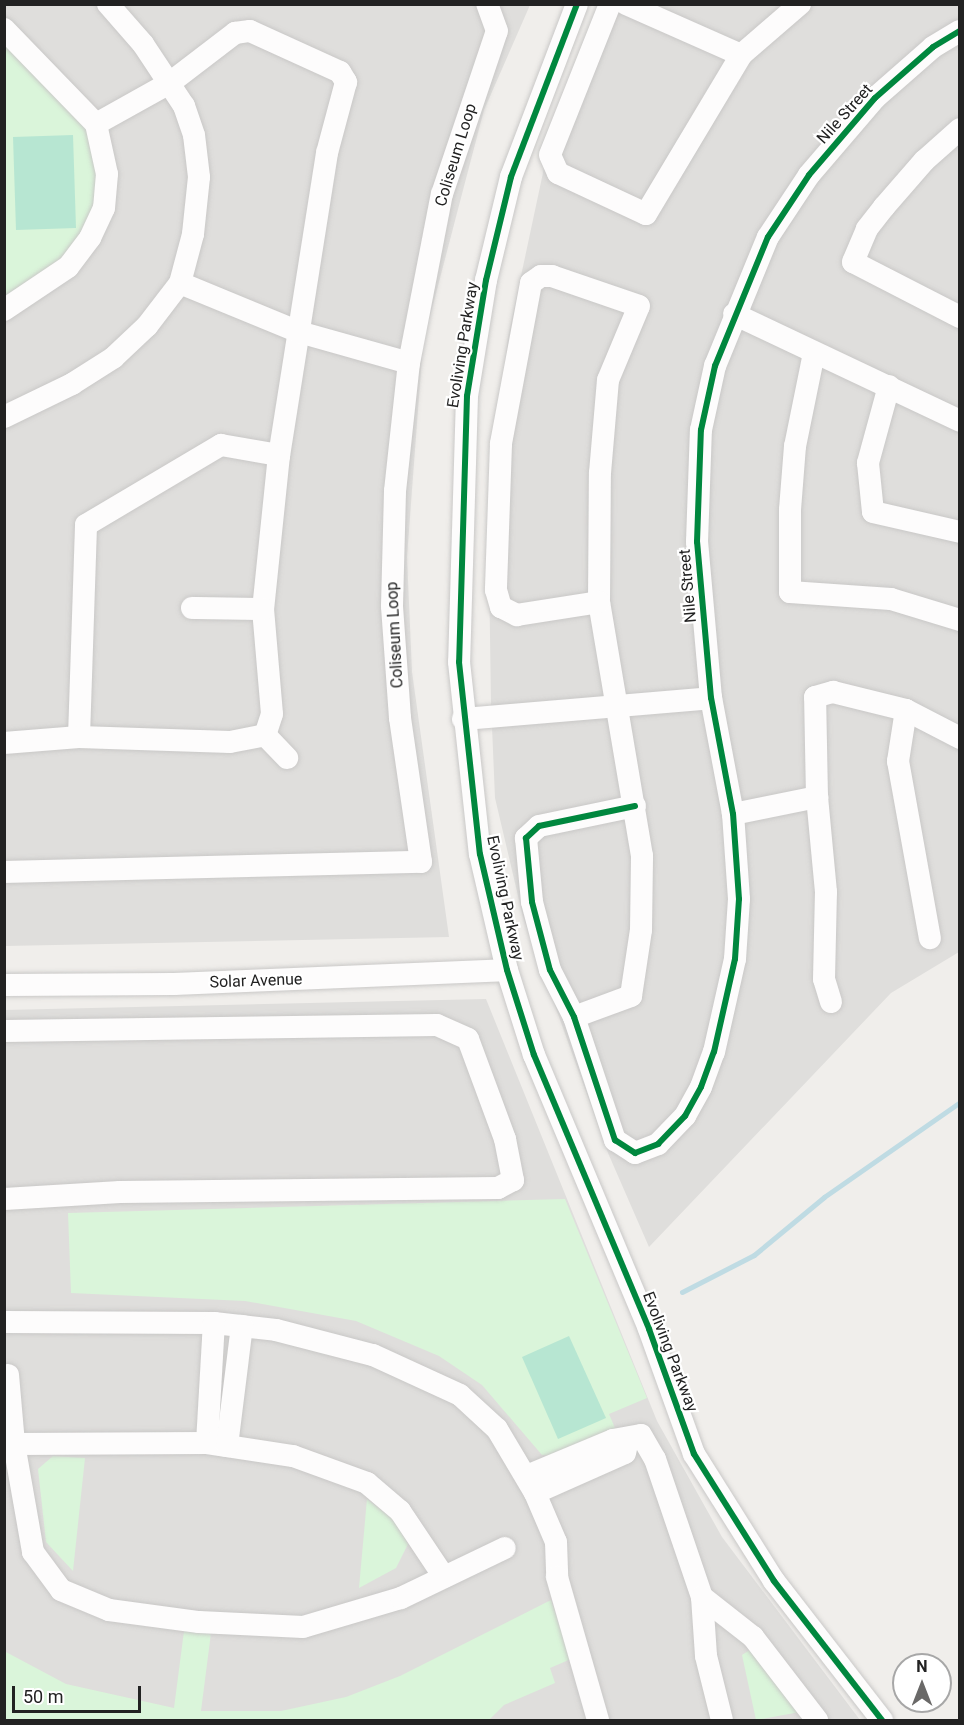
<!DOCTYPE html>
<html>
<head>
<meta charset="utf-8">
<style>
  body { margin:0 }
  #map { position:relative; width:964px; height:1725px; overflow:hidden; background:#f0eeeb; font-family:Roboto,sans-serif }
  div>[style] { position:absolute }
  .residential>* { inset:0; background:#dfdedc }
  .park>* { inset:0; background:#daf5da }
  .pitch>* { inset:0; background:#b7e6d2 }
  .stream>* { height:5px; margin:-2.5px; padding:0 2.5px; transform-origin:2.5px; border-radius:2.5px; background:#bfdbe3 }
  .roads { filter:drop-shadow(0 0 2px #c9c8c7) drop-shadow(0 0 2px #c9c8c7) }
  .minor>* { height:22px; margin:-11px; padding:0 11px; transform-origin:11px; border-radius:11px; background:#fdfcfc }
  .cycleway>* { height:6px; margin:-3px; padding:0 3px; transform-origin:3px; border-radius:3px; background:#00873e }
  span { translate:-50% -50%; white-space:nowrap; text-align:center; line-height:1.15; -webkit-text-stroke:4.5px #fff; paint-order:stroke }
  .street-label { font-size:16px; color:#222 }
  .frame { position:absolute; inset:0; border:6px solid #222; pointer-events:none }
  .north { position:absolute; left:892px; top:1653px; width:60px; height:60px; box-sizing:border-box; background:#fff; border:2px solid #a7a7a7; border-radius:50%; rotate:0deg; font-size:16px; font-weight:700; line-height:24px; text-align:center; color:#222 }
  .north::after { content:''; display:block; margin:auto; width:21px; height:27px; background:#6a6968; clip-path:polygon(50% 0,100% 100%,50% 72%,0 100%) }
  .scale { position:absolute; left:12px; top:1686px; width:129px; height:27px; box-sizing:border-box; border:3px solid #222; border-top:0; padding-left:8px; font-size:18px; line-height:21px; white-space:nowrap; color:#222; -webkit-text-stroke:4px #fff; paint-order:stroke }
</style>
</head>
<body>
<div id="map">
  <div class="residential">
    <div style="clip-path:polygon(4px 5px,530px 5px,484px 110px,423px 343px,407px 557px,412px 672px,449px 937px,5px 946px)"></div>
    <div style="clip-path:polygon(607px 5px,959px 5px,959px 952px,891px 993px,649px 1247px,608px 1153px,523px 917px,495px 798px,491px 703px,488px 502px,508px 337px,547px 154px)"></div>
    <div style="clip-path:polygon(486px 999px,657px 1421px,722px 1537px,860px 1720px,5px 1720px,4px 1010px)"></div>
  </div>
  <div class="park">
    <div style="clip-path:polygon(4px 38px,92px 126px,101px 175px,98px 207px,61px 266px,4px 302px)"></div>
    <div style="clip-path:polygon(565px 1199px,647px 1398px,609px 1414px,615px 1428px,558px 1456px,542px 1455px,482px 1385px,439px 1356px,356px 1321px,245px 1301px,71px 1293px,68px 1213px)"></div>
    <div style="clip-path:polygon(53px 1456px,85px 1458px,73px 1571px,46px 1542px,38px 1469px)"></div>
    <div style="clip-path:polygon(367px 1499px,394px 1520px,408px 1544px,396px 1568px,359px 1588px)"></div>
    <div style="clip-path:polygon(551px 1600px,571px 1659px,550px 1668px,555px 1683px,504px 1705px,489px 1720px,5px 1720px,4px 1651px,66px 1684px,174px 1708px,184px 1631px,211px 1633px,201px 1711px,281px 1711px,346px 1697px,400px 1676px)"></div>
    <div style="clip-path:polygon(751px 1649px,805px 1711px,756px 1720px,742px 1655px)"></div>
  </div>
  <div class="pitch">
    <div style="clip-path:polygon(73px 135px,76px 228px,16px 230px,13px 137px)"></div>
    <div style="clip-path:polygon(569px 1336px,606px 1418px,558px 1439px,522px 1357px)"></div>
  </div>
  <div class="stream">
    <div style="left:682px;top:1292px;width:81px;rotate:-27.2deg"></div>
    <div style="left:754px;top:1255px;width:91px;rotate:-39.6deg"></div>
    <div style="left:824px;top:1197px;width:166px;rotate:-34.9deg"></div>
  </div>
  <div class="roads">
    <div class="minor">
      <div style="left:577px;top:4px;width:185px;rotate:110.9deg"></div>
      <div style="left:511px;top:177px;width:106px;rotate:103.6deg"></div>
      <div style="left:486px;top:280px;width:118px;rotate:99.3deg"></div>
      <div style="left:467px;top:396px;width:266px;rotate:91.7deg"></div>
      <div style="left:459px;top:662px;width:193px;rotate:83.8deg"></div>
      <div style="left:480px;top:854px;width:119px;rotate:76.9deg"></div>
      <div style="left:507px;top:970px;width:89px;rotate:72.4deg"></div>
      <div style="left:534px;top:1055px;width:297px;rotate:67.2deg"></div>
      <div style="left:649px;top:1329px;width:133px;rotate:70.2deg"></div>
      <div style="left:694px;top:1454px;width:150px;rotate:57.8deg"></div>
      <div style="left:774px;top:1581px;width:176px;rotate:52.2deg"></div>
      <div style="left:610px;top:4px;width:162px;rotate:111.7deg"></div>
      <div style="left:550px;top:155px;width:20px;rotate:66deg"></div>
      <div style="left:558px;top:173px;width:97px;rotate:25deg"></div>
      <div style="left:646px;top:214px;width:185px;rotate:-59.1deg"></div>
      <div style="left:741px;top:55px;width:78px;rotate:-40.8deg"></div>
      <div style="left:626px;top:4px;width:126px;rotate:23.9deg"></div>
      <div style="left:4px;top:29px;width:132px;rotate:45.9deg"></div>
      <div style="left:96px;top:124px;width:51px;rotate:77.6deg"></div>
      <div style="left:107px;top:174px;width:34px;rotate:95deg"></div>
      <div style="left:104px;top:208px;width:33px;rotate:115deg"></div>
      <div style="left:90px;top:238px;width:36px;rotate:127deg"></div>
      <div style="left:68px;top:267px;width:77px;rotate:146.1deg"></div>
      <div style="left:96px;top:124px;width:86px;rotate:-29.2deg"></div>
      <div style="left:171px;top:82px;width:81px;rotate:-37.4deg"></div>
      <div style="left:235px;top:33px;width:15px;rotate:-8deg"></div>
      <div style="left:250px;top:31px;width:99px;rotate:24.5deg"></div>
      <div style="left:340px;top:72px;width:12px;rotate:59deg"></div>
      <div style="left:346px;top:82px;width:73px;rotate:105deg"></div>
      <div style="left:327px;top:153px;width:306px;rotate:99deg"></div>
      <div style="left:279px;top:455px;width:155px;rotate:95.9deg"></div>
      <div style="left:263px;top:609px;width:105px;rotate:85.1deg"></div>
      <div style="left:272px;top:714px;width:22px;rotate:108deg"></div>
      <div style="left:960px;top:129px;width:48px;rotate:138.4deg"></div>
      <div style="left:924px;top:161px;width:61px;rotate:131deg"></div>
      <div style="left:884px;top:207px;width:28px;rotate:128deg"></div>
      <div style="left:867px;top:229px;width:36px;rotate:113deg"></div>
      <div style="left:853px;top:262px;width:120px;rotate:27.2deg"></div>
      <div style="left:180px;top:283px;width:129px;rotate:22.4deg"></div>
      <div style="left:299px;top:332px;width:114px;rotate:15.7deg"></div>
      <div style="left:734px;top:314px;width:250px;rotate:25.3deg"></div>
      <div style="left:814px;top:353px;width:95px;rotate:101.5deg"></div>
      <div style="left:795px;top:446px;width:64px;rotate:94.5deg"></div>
      <div style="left:790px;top:510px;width:82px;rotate:90deg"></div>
      <div style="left:790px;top:592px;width:101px;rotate:4deg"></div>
      <div style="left:891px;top:599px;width:72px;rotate:16.9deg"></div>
      <div style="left:889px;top:386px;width:80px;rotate:105.3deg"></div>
      <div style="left:868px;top:463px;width:49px;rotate:84.2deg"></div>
      <div style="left:873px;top:512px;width:89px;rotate:12.9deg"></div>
      <div style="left:4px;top:417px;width:76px;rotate:-25.9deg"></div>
      <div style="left:72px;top:384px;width:49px;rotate:-32.4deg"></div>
      <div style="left:113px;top:358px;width:47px;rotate:-43.3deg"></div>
      <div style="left:147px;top:326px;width:54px;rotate:-52.5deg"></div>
      <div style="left:180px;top:283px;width:51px;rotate:-75.1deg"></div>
      <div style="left:193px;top:234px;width:57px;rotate:-84deg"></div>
      <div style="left:199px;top:177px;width:42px;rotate:-96.8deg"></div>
      <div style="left:194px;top:135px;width:31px;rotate:-109deg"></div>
      <div style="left:184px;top:106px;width:74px;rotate:-123.5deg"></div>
      <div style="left:143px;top:44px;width:53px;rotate:-131.2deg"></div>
      <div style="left:192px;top:608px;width:71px;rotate:0.8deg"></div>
      <div style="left:906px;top:710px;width:52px;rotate:98.9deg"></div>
      <div style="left:898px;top:761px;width:180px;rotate:79.8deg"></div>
      <div style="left:463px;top:719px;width:249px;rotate:-4.8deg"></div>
      <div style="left:265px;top:735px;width:32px;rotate:46deg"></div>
      <div style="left:79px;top:737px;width:212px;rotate:-88.1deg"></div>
      <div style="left:86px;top:525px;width:157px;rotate:-30.7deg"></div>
      <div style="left:221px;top:445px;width:59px;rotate:9.8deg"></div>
      <div style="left:4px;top:743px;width:75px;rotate:-4.6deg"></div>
      <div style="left:79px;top:737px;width:151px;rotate:1.9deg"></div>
      <div style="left:230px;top:742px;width:36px;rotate:-11deg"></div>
      <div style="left:635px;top:806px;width:98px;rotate:168.2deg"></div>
      <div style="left:539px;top:826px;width:18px;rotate:137deg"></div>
      <div style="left:526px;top:838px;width:64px;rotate:84.6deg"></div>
      <div style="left:532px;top:902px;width:70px;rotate:75.2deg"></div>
      <div style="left:550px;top:970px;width:53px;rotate:62.9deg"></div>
      <div style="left:574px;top:1017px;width:130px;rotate:71.6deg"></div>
      <div style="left:615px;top:1140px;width:24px;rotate:33deg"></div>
      <div style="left:635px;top:1153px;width:25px;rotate:-21deg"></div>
      <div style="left:658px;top:1144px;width:39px;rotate:-46deg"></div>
      <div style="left:685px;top:1116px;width:33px;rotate:-61deg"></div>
      <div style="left:701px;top:1087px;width:37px;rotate:-70deg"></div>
      <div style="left:714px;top:1052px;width:95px;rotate:-77.3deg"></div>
      <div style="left:735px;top:959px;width:60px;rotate:-86.2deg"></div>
      <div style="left:739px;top:899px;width:85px;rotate:-94deg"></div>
      <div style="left:733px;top:814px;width:118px;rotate:-100.7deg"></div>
      <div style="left:711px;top:698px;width:157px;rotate:-95.1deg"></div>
      <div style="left:697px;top:542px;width:112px;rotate:-88deg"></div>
      <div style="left:701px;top:430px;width:66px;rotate:-77.7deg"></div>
      <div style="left:715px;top:366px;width:139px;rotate:-67.7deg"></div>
      <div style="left:768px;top:237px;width:74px;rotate:-56.5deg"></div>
      <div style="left:809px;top:175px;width:101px;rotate:-49.4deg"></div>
      <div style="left:875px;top:98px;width:77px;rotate:-41.3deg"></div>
      <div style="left:933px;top:47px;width:31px;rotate:-31deg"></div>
      <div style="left:733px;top:814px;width:86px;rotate:-11.4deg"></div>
      <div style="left:4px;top:872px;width:417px;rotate:-1.4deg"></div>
      <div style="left:421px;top:862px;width:146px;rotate:-98.3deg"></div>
      <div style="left:400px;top:718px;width:112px;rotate:-94.1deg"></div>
      <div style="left:392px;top:606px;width:115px;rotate:-88.5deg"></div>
      <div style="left:395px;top:491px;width:129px;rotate:-83.8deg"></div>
      <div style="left:409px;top:363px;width:172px;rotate:-79deg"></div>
      <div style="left:442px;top:194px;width:172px;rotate:-71.4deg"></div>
      <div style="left:497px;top:31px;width:29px;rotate:-110deg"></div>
      <div style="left:4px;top:985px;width:170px;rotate:-0.3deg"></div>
      <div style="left:174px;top:984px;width:333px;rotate:-2.4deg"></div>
      <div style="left:831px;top:1002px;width:24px;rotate:-107deg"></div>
      <div style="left:824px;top:979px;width:87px;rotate:-88.7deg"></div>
      <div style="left:826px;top:892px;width:95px;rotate:-95.4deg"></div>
      <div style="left:817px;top:797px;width:100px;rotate:-91.1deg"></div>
      <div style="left:815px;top:697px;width:19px;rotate:-16deg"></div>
      <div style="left:833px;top:692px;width:75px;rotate:13.9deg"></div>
      <div style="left:906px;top:710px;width:61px;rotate:27.4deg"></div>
      <div style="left:574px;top:1017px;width:61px;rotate:-20.2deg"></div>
      <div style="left:631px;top:996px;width:67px;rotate:-81.4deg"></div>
      <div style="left:641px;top:930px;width:74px;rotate:-89.2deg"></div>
      <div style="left:642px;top:856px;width:258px;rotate:-99.6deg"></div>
      <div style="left:599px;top:602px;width:129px;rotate:-89.6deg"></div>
      <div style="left:600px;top:473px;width:93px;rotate:-85.1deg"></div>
      <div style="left:608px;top:380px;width:80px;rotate:-67.3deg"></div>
      <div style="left:639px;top:306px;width:92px;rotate:-161deg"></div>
      <div style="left:552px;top:276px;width:11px;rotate:180deg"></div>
      <div style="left:541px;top:276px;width:12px;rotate:145deg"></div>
      <div style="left:531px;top:283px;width:164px;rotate:100.6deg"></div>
      <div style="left:501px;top:444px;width:146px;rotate:92deg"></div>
      <div style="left:496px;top:590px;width:18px;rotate:74deg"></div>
      <div style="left:501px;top:607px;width:18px;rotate:27deg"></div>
      <div style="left:517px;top:615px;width:83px;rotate:-9deg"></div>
      <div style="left:4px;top:1031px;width:433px;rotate:-0.8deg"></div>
      <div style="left:437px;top:1025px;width:34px;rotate:24deg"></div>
      <div style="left:468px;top:1039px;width:107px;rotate:69.7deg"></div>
      <div style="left:505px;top:1139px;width:42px;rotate:79deg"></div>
      <div style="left:513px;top:1180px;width:17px;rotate:152deg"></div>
      <div style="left:498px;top:1188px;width:378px;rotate:179.4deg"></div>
      <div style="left:120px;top:1192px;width:116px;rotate:176.5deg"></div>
      <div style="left:4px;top:1322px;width:210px;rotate:0.3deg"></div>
      <div style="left:214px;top:1323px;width:62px;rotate:6.4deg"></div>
      <div style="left:276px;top:1330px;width:100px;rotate:14.5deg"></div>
      <div style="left:373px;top:1355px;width:96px;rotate:24.7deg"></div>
      <div style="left:460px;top:1395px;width:50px;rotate:42.6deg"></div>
      <div style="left:497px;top:1429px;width:74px;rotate:59.3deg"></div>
      <div style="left:535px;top:1493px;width:53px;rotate:66.8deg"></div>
      <div style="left:556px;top:1542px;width:35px;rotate:88deg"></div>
      <div style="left:557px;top:1577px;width:149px;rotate:74deg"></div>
      <div style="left:8px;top:1375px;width:69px;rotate:85deg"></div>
      <div style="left:14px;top:1444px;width:110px;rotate:80deg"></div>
      <div style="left:33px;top:1552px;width:47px;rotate:53.6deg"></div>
      <div style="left:61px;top:1590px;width:52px;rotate:22.6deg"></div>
      <div style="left:109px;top:1610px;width:91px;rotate:7.6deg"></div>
      <div style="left:199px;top:1622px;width:104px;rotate:2.8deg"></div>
      <div style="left:303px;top:1627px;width:102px;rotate:-16.5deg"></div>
      <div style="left:401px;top:1598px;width:115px;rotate:-25.7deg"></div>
      <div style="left:207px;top:1443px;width:120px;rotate:-86.7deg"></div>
      <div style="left:14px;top:1444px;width:193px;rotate:-0.3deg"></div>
      <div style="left:207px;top:1443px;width:87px;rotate:8.6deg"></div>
      <div style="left:293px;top:1456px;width:79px;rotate:20deg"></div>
      <div style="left:367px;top:1483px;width:43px;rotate:40.3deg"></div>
      <div style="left:400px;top:1511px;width:79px;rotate:56.3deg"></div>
      <div style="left:227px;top:1446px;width:121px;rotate:-82.9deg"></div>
      <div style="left:527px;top:1476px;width:93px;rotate:-22.7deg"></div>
      <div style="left:613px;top:1440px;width:28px;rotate:-10deg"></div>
      <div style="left:641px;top:1435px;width:28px;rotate:60deg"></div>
      <div style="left:655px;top:1459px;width:146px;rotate:71.2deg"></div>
      <div style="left:702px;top:1597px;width:59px;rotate:86.1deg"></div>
      <div style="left:706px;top:1656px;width:66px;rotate:76deg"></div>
      <div style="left:535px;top:1493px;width:98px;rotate:-24deg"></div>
      <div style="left:625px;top:1453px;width:13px;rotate:-77deg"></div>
      <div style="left:702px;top:1597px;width:65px;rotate:38.1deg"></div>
      <div style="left:753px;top:1637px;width:105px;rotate:52.4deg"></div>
    </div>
  </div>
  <div class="cycleway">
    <div style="left:577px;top:4px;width:185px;rotate:110.9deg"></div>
    <div style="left:511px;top:177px;width:106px;rotate:103.6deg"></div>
    <div style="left:486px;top:280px;width:118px;rotate:99.3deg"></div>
    <div style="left:467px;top:396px;width:266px;rotate:91.7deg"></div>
    <div style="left:459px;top:662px;width:193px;rotate:83.8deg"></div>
    <div style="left:480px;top:854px;width:119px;rotate:76.9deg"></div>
    <div style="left:507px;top:970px;width:89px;rotate:72.4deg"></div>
    <div style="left:534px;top:1055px;width:297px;rotate:67.2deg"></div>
    <div style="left:649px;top:1329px;width:133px;rotate:70.2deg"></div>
    <div style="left:694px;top:1454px;width:150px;rotate:57.8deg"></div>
    <div style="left:774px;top:1581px;width:176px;rotate:52.2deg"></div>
    <div style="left:635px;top:806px;width:98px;rotate:168.2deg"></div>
    <div style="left:539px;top:826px;width:18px;rotate:137deg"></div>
    <div style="left:526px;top:838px;width:64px;rotate:84.6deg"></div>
    <div style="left:532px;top:902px;width:70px;rotate:75.2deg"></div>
    <div style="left:550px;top:970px;width:53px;rotate:62.9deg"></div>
    <div style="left:574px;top:1017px;width:130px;rotate:71.6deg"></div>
    <div style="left:615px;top:1140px;width:24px;rotate:33deg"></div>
    <div style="left:635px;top:1153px;width:25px;rotate:-21deg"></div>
    <div style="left:658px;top:1144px;width:39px;rotate:-46deg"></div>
    <div style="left:685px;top:1116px;width:33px;rotate:-61deg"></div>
    <div style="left:701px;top:1087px;width:37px;rotate:-70deg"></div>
    <div style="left:714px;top:1052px;width:95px;rotate:-77.3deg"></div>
    <div style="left:735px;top:959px;width:60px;rotate:-86.2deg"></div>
    <div style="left:739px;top:899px;width:85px;rotate:-94deg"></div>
    <div style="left:733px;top:814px;width:118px;rotate:-100.7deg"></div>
    <div style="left:711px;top:698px;width:157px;rotate:-95.1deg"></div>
    <div style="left:697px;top:542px;width:112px;rotate:-88deg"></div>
    <div style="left:701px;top:430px;width:66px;rotate:-77.7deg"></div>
    <div style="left:715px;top:366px;width:139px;rotate:-67.7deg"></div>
    <div style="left:768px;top:237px;width:74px;rotate:-56.5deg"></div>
    <div style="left:809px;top:175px;width:101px;rotate:-49.4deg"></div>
    <div style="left:875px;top:98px;width:77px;rotate:-41.3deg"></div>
    <div style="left:933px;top:47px;width:31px;rotate:-31deg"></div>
  </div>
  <div class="street-label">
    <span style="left:845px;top:114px;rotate:-48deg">Nile Street</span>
    <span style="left:456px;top:155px;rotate:-73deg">Coliseum Loop</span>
    <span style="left:463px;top:345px;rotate:-81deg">Evoliving Parkway</span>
    <span style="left:688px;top:586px;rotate:-95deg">Nile Street</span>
    <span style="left:395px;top:635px;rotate:-93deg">Coliseum Loop</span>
    <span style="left:505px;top:898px;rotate:78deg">Evoliving Parkway</span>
    <span style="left:256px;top:981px;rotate:-2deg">Solar Avenue</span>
    <span style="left:670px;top:1352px;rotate:69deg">Evoliving Parkway</span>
  </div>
  <div class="frame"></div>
  <div class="north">N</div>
  <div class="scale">50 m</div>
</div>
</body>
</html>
